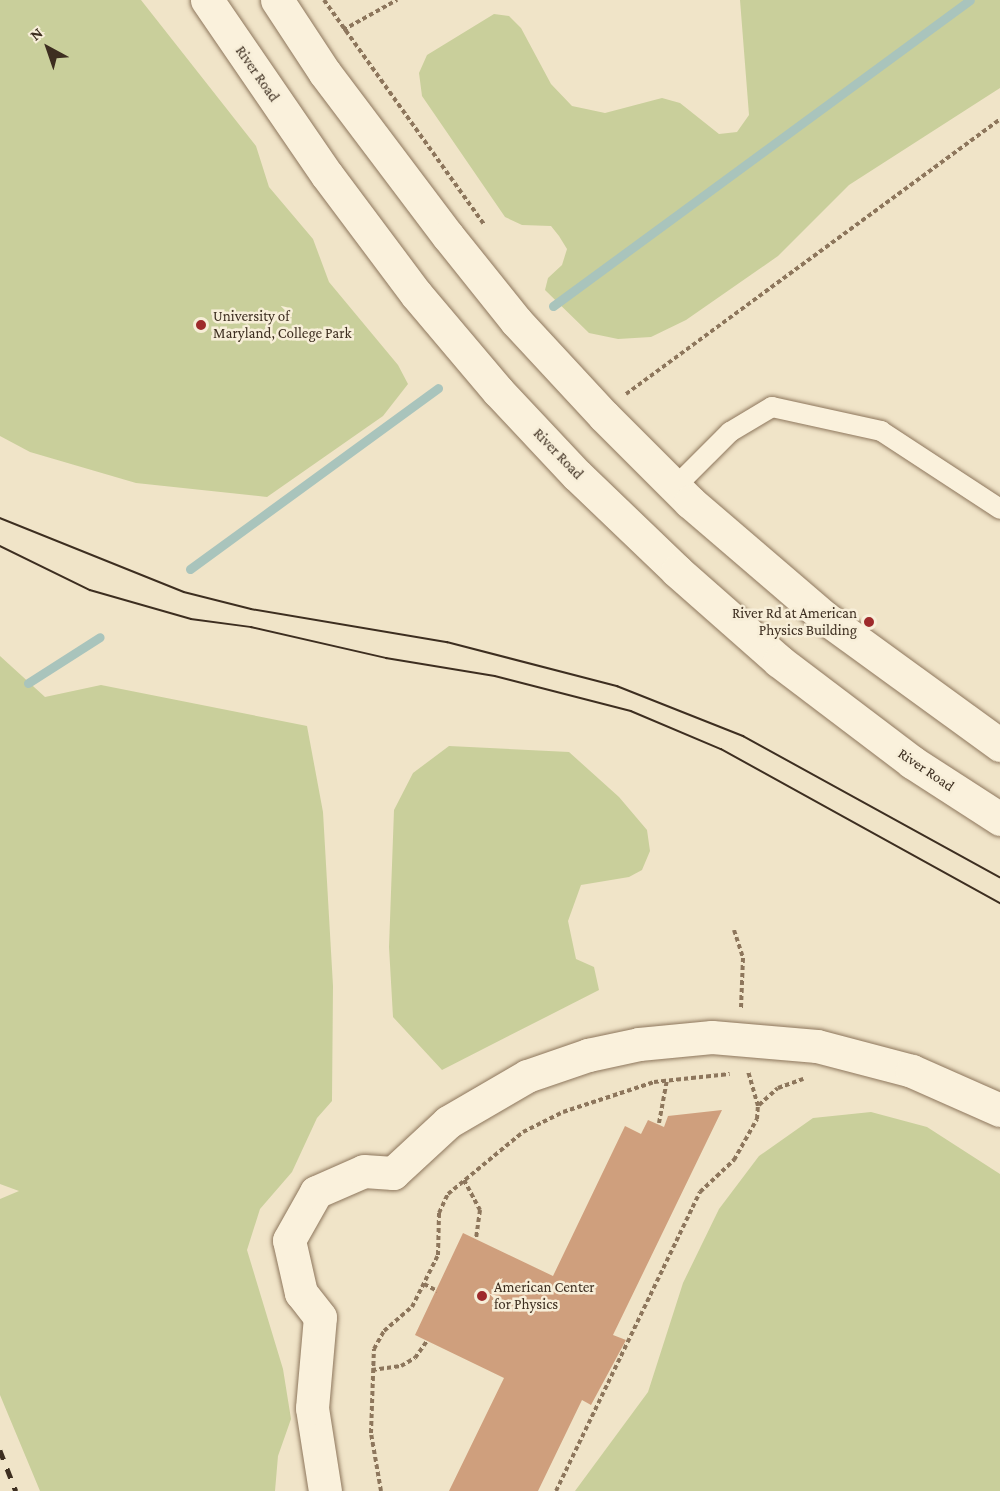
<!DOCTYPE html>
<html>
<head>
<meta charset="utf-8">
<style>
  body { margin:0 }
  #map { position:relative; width:1000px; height:1491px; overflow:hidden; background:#f0e4c8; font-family:"Crimson Pro",serif }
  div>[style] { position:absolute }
  .green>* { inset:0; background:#c9cf9b }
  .stream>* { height:9px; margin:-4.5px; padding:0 4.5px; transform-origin:4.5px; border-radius:4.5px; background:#a9c4bc }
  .building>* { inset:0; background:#cf9f7d }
  .path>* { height:4px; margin-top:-2px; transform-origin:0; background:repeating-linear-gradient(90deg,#8d765c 0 4.5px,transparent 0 7.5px) }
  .roads { filter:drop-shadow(0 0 2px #8d765c) drop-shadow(0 0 2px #8d765c) }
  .service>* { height:20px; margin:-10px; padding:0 10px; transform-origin:10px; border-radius:10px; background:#faf1dc }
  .minor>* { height:33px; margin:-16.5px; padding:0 16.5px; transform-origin:16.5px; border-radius:16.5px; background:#faf1dc }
  .tertiary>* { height:33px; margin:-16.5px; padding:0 16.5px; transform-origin:16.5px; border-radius:16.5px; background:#faf1dc }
  .tram>* { height:1.5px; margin:-0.75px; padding:0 0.75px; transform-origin:0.75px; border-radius:0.75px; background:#3d2e20 }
  .rail>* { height:4.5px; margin-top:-2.25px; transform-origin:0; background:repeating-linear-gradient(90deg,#3d2e20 0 10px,transparent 0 20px) }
  .dots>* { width:16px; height:16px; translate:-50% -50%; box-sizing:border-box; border:3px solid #f7eed8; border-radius:50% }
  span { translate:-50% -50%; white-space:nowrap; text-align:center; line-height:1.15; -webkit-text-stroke:5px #f7eed8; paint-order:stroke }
  .street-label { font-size:15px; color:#3d2e20 }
  .poi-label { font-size:15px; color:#3d2e20 }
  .left { translate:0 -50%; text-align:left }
  .right { translate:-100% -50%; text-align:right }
  .north { position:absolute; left:18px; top:18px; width:60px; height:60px; -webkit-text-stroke:4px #f7eed8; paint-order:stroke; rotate:320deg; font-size:16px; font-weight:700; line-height:24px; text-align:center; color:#3d2e20 }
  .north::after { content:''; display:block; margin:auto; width:21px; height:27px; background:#3d2e20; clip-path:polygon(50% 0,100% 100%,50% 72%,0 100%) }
</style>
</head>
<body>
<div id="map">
  <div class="green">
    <div style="clip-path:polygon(0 0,141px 0,256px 146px,269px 187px,313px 239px,329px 282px,398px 365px,408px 384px,383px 416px,267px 497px,136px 483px,30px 452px,0 436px)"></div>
    <div style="clip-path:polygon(740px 0,1000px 0,1000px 88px,849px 185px,778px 256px,686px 320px,651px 337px,618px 339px,589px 333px,545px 290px,548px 278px,562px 265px,567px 249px,559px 236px,551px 226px,522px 225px,505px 217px,422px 96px,419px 73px,427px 55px,494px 14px,509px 16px,521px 28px,551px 84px,572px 106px,605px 113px,662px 98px,680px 103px,719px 134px,737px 132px,749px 115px)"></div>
    <div style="clip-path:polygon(0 656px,45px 697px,101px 685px,307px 726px,323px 812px,333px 986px,332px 1101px,317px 1118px,292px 1172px,260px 1209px,247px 1250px,283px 1369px,291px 1419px,278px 1456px,275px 1491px,40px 1491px,0 1395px,0 1199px,19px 1191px,0 1184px)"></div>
    <div style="clip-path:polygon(449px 746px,569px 752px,619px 797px,647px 830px,650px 851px,642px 870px,629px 877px,581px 885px,568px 921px,576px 959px,594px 967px,599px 990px,442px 1070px,393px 1017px,389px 947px,394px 810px,413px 773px)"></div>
    <div style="clip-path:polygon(871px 1112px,927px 1127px,1000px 1174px,1000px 1491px,575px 1491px,648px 1392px,683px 1283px,719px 1209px,759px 1156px,813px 1118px)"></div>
  </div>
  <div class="stream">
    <div style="left:553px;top:306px;width:517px;rotate:-36.27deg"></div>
    <div style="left:190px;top:569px;width:307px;rotate:-36.1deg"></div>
    <div style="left:28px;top:683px;width:85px;rotate:-32.6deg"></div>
  </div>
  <div class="building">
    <div style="clip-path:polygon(722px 1110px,613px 1335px,626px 1340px,591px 1405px,582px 1400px,538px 1491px,449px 1491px,504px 1378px,415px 1335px,463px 1233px,553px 1276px,625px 1126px,641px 1134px,648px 1120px,664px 1127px,668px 1116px)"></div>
  </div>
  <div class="path">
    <div style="left:324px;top:0;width:277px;rotate:54.5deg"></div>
    <div style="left:343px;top:30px;width:62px;rotate:-29.1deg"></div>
    <div style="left:626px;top:394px;width:464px;rotate:-36.3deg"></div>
    <div style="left:734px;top:930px;width:29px;rotate:72deg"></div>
    <div style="left:743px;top:958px;width:50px;rotate:92.3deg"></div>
    <div style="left:759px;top:1105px;width:25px;rotate:-42deg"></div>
    <div style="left:778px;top:1088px;width:27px;rotate:-20deg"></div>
    <div style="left:659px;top:1123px;width:44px;rotate:-79.5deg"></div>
    <div style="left:464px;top:1180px;width:34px;rotate:62deg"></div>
    <div style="left:480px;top:1210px;width:30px;rotate:98deg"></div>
    <div style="left:424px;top:1284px;width:15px;rotate:28deg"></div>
    <div style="left:372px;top:1370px;width:29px;rotate:-8deg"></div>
    <div style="left:401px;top:1366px;width:16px;rotate:-30deg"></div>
    <div style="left:415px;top:1358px;width:21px;rotate:-55deg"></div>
    <div style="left:381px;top:1491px;width:59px;rotate:-99.8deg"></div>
    <div style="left:371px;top:1433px;width:84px;rotate:-88deg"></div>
    <div style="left:374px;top:1349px;width:21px;rotate:-61deg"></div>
    <div style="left:384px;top:1331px;width:37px;rotate:-41deg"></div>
    <div style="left:412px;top:1307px;width:58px;rotate:-63.4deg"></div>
    <div style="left:438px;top:1255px;width:42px;rotate:-88.6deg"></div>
    <div style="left:439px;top:1213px;width:21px;rotate:-65deg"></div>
    <div style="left:448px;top:1194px;width:97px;rotate:-39.6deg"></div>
    <div style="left:523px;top:1132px;width:45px;rotate:-26.6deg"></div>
    <div style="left:563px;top:1112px;width:96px;rotate:-18.2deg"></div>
    <div style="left:654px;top:1082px;width:76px;rotate:-6deg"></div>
    <div style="left:556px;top:1491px;width:332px;rotate:-64.3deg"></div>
    <div style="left:700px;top:1192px;width:47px;rotate:-43.3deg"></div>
    <div style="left:734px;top:1160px;width:47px;rotate:-60.7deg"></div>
    <div style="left:757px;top:1119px;width:13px;rotate:-86deg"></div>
    <div style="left:758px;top:1106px;width:35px;rotate:-106deg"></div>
  </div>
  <div class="roads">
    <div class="service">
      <div style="left:675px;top:487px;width:78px;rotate:-45deg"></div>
      <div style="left:730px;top:432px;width:49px;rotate:-30.8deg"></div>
      <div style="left:772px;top:407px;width:112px;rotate:12.4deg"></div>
      <div style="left:881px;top:431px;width:142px;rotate:33.2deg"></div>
    </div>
    <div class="minor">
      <div style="left:325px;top:1491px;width:84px;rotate:-98.9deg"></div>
      <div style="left:312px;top:1408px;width:91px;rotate:-85deg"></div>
      <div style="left:320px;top:1317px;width:31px;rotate:-128deg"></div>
      <div style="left:301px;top:1293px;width:54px;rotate:-102.8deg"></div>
      <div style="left:289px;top:1240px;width:55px;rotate:-60.6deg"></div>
      <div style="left:316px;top:1192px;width:52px;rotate:-23.6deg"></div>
      <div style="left:364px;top:1171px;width:29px;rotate:4deg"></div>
      <div style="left:393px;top:1173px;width:75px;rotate:-42.8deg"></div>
      <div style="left:448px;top:1122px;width:91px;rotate:-30.2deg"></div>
      <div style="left:527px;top:1076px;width:65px;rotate:-19deg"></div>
      <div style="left:588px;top:1055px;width:52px;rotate:-12.2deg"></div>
      <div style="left:639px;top:1044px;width:73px;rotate:-5.5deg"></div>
      <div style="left:712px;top:1037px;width:105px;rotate:4.9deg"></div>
      <div style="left:817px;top:1046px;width:98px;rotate:14.7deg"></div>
      <div style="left:912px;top:1071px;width:96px;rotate:23.9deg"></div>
    </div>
    <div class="tertiary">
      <div style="left:207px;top:0;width:212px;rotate:55.6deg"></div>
      <div style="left:327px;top:175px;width:149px;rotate:53.2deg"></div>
      <div style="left:416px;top:294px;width:127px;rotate:49.8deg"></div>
      <div style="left:498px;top:391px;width:115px;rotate:46.8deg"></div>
      <div style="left:577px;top:475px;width:139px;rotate:43.8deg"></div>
      <div style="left:677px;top:571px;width:136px;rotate:41.4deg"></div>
      <div style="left:779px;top:661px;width:167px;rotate:37.2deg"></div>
      <div style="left:912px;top:762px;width:105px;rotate:32.9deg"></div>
      <div style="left:277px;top:0;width:87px;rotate:56.7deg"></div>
      <div style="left:325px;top:73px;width:204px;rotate:53deg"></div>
      <div style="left:448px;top:236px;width:109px;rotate:51.3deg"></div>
      <div style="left:516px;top:321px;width:129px;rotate:47.2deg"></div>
      <div style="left:604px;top:416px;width:122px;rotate:45deg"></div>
      <div style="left:690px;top:502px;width:177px;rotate:40.6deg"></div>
      <div style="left:824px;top:617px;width:218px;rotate:36deg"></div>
    </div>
  </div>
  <div class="tram">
    <div style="left:0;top:518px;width:198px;rotate:21.9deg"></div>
    <div style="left:184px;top:592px;width:69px;rotate:14.2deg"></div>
    <div style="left:251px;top:609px;width:199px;rotate:9.6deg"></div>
    <div style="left:447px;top:642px;width:176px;rotate:14.5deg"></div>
    <div style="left:617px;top:686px;width:136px;rotate:21.6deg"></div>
    <div style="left:743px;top:736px;width:293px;rotate:28.8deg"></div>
    <div style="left:0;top:546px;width:100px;rotate:26.1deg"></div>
    <div style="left:90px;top:590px;width:105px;rotate:16deg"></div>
    <div style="left:191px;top:619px;width:61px;rotate:7.6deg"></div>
    <div style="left:251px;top:627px;width:139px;rotate:12.9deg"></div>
    <div style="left:386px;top:658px;width:110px;rotate:9.4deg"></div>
    <div style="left:495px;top:676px;width:140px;rotate:14.4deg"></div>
    <div style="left:631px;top:711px;width:98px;rotate:22.9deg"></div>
    <div style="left:721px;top:749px;width:319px;rotate:28.9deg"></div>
  </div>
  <div class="rail">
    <div style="left:0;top:1450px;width:44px;rotate:68.7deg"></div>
  </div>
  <div class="dots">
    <div style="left:201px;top:325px;background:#9e2a2b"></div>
    <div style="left:869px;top:622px;background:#9e2a2b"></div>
    <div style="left:482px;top:1296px;background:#9e2a2b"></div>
  </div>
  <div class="street-label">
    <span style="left:257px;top:74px;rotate:55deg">River Road</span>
    <span style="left:558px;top:454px;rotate:46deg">River Road</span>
    <span style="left:926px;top:770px;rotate:34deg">River Road</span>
  </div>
  <div class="poi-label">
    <span class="left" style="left:213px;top:325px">University of<br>Maryland, College Park</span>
    <span class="right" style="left:857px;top:622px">River Rd at American<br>Physics Building</span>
    <span class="left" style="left:494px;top:1296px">American Center<br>for Physics</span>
  </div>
  <div class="north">N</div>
</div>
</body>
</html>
